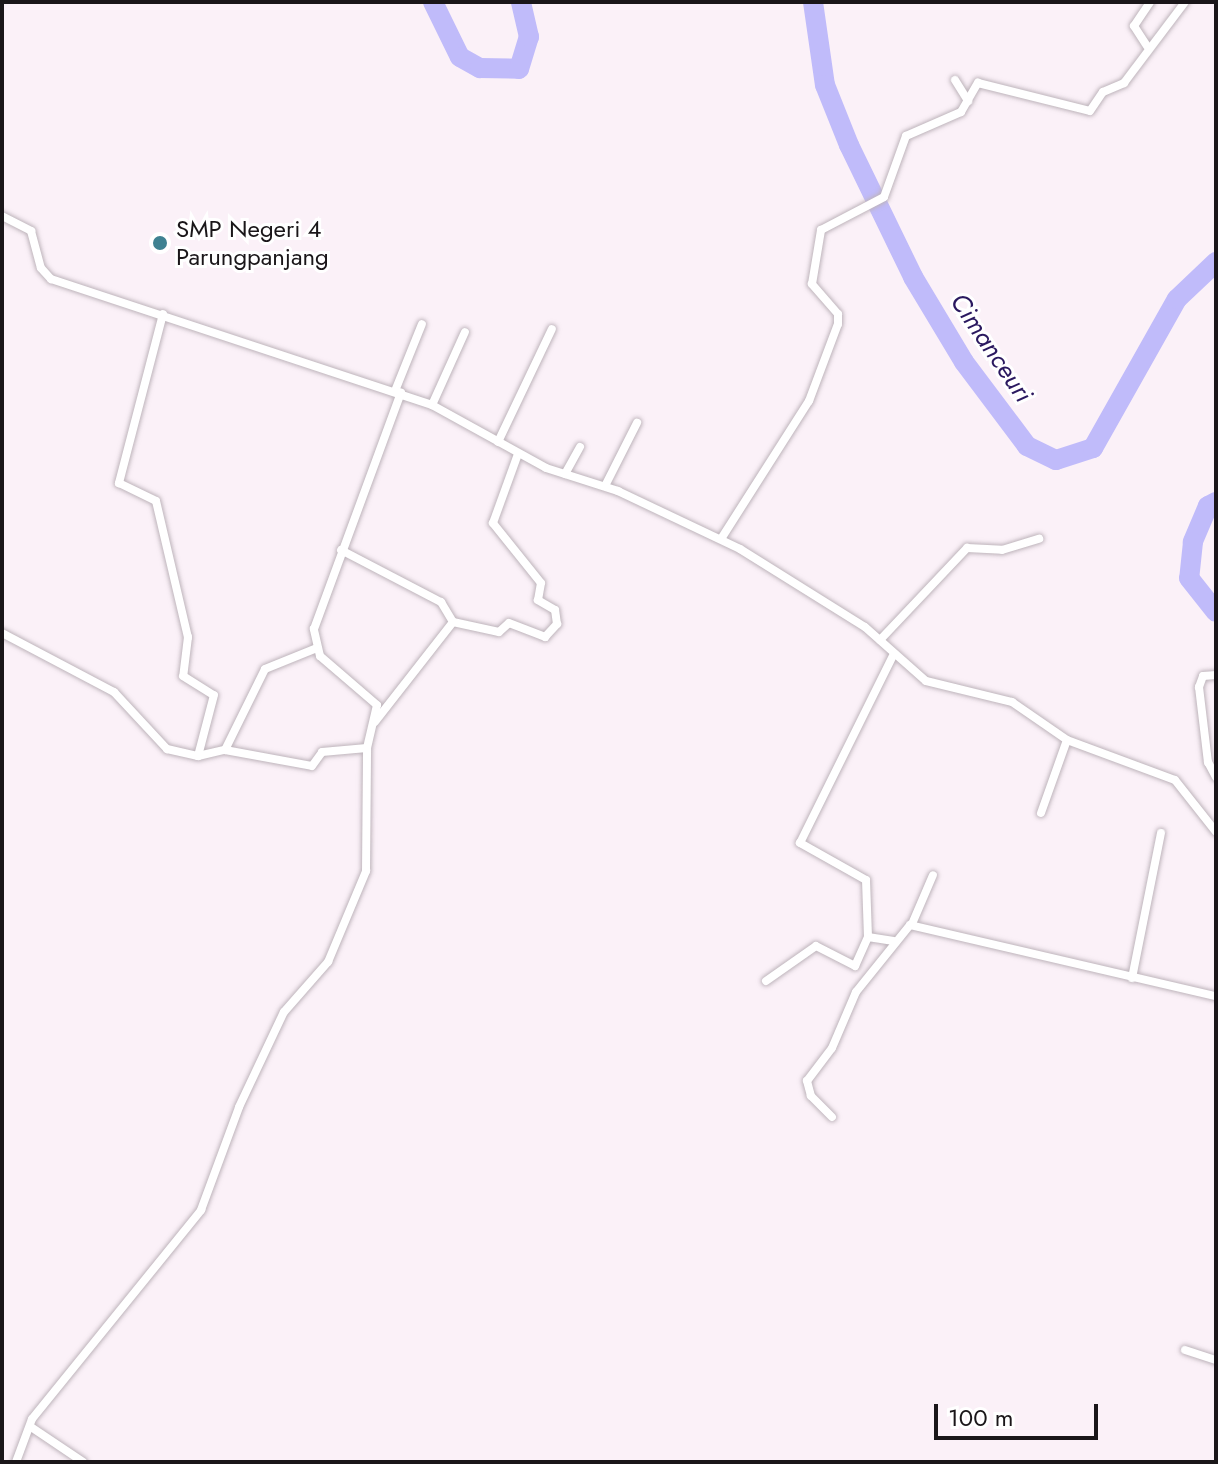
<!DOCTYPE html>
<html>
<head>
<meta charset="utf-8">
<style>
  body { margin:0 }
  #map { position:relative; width:1218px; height:1464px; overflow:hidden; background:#fbf1f8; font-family:Jost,sans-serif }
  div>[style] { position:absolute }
  .river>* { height:20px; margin:-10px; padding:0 10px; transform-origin:10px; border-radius:10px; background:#c0bbfa }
  .roads { filter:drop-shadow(0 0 2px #beb4bb) drop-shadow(0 0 2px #beb4bb) }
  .street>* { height:8px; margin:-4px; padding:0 4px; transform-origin:4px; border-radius:4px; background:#fff }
  .dots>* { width:22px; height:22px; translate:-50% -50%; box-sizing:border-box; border:4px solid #fff; border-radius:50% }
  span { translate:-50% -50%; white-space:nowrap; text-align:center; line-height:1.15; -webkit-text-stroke:6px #fff; paint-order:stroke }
  .poi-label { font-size:24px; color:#1a1619 }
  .left { translate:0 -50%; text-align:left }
  .water-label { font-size:26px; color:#2a185f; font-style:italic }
  .frame { position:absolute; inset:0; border:4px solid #1a1619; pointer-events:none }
  .scale { position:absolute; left:934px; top:1404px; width:164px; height:36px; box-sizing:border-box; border:4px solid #1a1619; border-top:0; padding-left:10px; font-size:24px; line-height:28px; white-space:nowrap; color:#1a1619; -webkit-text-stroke:6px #fff; paint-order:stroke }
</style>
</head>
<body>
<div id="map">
  <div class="river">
    <div style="left:433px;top:2px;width:61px;rotate:63.9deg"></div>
    <div style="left:460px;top:57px;width:23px;rotate:29deg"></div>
    <div style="left:480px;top:68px;width:39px;rotate:1deg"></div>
    <div style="left:519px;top:69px;width:34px;rotate:-73deg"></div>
    <div style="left:529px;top:37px;width:36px;rotate:-103deg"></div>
    <div style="left:813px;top:2px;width:84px;rotate:81.8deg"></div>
    <div style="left:825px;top:85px;width:65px;rotate:68.2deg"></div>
    <div style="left:849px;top:145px;width:147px;rotate:64.1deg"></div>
    <div style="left:913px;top:277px;width:99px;rotate:59deg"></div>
    <div style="left:964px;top:362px;width:105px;rotate:53.1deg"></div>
    <div style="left:1027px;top:446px;width:32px;rotate:26deg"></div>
    <div style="left:1056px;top:460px;width:39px;rotate:-18deg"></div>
    <div style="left:1093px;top:448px;width:171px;rotate:-60.6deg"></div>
    <div style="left:1177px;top:299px;width:54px;rotate:-43.5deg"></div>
    <div style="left:1216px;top:502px;width:9px;rotate:153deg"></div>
    <div style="left:1208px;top:506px;width:39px;rotate:113deg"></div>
    <div style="left:1193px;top:542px;width:36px;rotate:96deg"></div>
    <div style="left:1189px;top:578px;width:43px;rotate:51.5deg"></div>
  </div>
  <div class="roads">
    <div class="street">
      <div style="left:1147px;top:46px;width:24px;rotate:-123deg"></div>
      <div style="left:1134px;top:26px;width:29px;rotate:-56deg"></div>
      <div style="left:955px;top:80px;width:25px;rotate:58deg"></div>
      <div style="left:2px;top:216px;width:33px;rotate:27deg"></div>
      <div style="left:31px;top:231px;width:38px;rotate:75deg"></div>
      <div style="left:41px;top:268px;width:15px;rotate:48deg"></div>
      <div style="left:51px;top:279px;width:401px;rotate:18.3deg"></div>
      <div style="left:432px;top:405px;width:130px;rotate:28.9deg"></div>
      <div style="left:546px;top:468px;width:76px;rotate:17.7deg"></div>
      <div style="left:618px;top:491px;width:135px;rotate:25.4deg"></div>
      <div style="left:740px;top:549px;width:147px;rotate:32deg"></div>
      <div style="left:865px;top:627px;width:81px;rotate:41.5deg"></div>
      <div style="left:926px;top:681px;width:89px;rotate:13.7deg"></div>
      <div style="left:1012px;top:702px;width:67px;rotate:34.6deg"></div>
      <div style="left:1067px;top:740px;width:115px;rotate:20.3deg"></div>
      <div style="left:1175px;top:780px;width:66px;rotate:51.7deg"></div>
      <div style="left:163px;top:314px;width:175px;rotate:104.6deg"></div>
      <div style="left:119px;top:483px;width:41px;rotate:25.9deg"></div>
      <div style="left:156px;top:501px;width:140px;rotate:76.8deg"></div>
      <div style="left:188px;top:637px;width:39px;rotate:97deg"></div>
      <div style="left:183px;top:676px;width:36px;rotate:32deg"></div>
      <div style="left:214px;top:695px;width:63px;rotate:104.7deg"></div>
      <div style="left:395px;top:391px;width:72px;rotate:-68.1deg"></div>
      <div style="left:432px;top:405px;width:80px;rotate:-65.7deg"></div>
      <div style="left:498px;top:442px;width:125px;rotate:-64.5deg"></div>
      <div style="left:565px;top:474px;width:31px;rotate:-61deg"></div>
      <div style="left:605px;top:486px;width:71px;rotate:-63.1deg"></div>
      <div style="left:721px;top:539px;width:164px;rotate:-57.5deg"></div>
      <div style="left:809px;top:401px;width:82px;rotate:-69.4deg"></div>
      <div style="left:838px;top:324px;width:10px;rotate:-90deg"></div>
      <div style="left:838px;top:314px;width:40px;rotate:-131deg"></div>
      <div style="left:812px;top:284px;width:55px;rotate:-80.5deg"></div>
      <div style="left:821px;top:230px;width:71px;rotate:-27.6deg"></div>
      <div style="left:884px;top:197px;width:65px;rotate:-70.2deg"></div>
      <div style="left:906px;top:136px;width:60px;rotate:-23.6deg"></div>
      <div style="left:961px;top:112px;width:34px;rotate:-60deg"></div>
      <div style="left:978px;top:83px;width:115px;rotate:14deg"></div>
      <div style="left:1090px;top:111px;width:23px;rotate:-56deg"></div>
      <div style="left:1103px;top:92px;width:23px;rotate:-23deg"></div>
      <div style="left:1124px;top:83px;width:101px;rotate:-53deg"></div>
      <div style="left:341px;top:550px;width:113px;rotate:27.5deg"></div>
      <div style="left:441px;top:602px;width:23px;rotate:59deg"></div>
      <div style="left:453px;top:622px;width:127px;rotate:128deg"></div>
      <div style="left:453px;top:622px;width:47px;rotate:12.3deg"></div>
      <div style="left:499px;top:632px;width:13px;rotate:-42deg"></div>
      <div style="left:509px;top:623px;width:39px;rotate:21deg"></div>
      <div style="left:545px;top:637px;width:18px;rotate:-47deg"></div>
      <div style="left:557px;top:624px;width:14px;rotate:-98deg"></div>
      <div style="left:555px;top:610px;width:20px;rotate:-150deg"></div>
      <div style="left:538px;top:600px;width:17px;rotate:-80deg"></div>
      <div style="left:541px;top:583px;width:77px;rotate:-128.7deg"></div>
      <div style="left:493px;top:523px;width:73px;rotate:-70.1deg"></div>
      <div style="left:2px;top:633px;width:127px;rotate:27.8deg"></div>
      <div style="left:114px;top:692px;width:78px;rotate:47.1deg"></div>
      <div style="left:167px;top:749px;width:32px;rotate:13deg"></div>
      <div style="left:198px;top:756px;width:28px;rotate:-13deg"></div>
      <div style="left:225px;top:750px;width:88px;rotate:10.4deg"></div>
      <div style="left:312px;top:766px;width:17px;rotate:-54deg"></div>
      <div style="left:322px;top:752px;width:45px;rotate:-5.1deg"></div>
      <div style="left:880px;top:640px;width:127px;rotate:-46.6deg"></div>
      <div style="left:967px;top:548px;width:35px;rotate:3deg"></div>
      <div style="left:1002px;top:550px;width:39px;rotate:-17deg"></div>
      <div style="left:1216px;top:675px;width:13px;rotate:176deg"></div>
      <div style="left:1203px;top:676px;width:12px;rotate:110deg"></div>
      <div style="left:1199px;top:687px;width:76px;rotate:83.2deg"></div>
      <div style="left:1208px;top:762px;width:17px;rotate:62deg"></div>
      <div style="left:225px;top:750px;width:90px;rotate:-63.7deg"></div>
      <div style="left:265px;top:669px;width:56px;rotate:-22deg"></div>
      <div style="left:1041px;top:813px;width:77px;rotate:-70.4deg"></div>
      <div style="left:912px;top:924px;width:53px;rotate:-66.8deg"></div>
      <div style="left:868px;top:937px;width:57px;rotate:-92deg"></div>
      <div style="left:866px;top:880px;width:76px;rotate:-150.7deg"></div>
      <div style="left:800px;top:843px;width:209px;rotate:-63.6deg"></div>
      <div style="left:1132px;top:978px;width:148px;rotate:-78.7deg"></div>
      <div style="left:766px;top:981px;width:61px;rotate:-35deg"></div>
      <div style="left:816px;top:946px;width:44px;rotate:27.1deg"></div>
      <div style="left:855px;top:966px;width:32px;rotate:-66deg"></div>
      <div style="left:868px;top:937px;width:26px;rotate:9deg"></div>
      <div style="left:832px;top:1117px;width:30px;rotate:-135deg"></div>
      <div style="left:811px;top:1096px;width:16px;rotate:-105deg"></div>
      <div style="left:807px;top:1081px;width:41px;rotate:-52.9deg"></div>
      <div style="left:832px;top:1048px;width:61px;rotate:-66.8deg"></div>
      <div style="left:856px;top:992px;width:86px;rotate:-51.1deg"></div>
      <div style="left:910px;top:925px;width:314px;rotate:13.1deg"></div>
      <div style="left:1185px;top:1350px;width:33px;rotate:18deg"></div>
      <div style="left:31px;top:1427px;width:63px;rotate:33.9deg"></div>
      <div style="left:16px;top:1462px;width:46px;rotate:-69.6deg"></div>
      <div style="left:32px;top:1419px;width:269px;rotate:-51deg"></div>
      <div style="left:201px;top:1210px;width:110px;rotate:-69.7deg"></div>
      <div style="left:239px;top:1107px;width:105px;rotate:-64.7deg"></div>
      <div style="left:284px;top:1012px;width:67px;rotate:-48.7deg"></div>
      <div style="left:328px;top:962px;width:99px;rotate:-67.3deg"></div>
      <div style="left:366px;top:871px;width:123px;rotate:-89.5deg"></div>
      <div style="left:367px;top:748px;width:44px;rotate:-76.9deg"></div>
      <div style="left:377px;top:705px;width:75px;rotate:-139.3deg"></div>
      <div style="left:320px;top:656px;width:28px;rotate:-103deg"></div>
      <div style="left:314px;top:629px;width:252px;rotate:-69.8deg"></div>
    </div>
  </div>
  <div class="dots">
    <div style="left:160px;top:243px;background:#3e8191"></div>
  </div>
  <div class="poi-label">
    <span class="left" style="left:176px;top:243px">SMP Negeri 4<br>Parungpanjang</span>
  </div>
  <div class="water-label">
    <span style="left:991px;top:348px;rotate:56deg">Cimanceuri</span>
  </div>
  <div class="frame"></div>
  <div class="scale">100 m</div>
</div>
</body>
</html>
